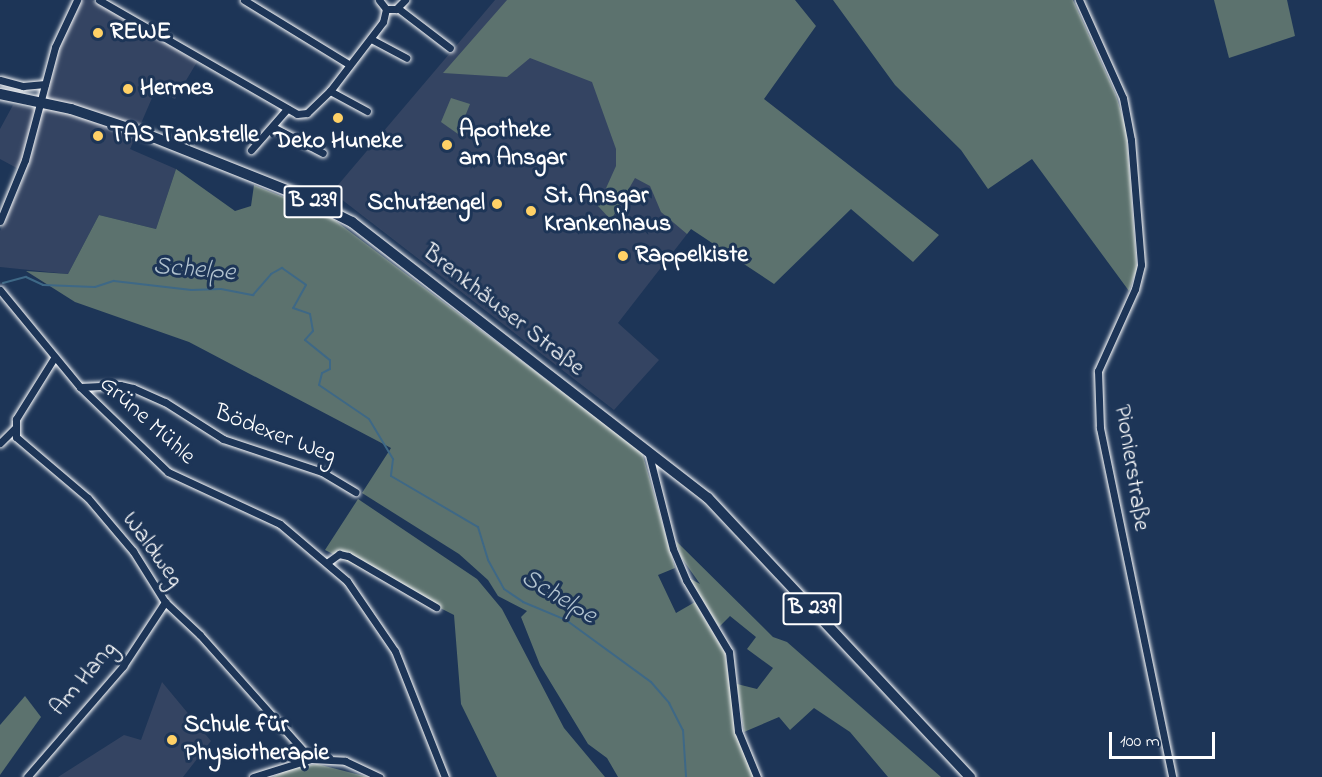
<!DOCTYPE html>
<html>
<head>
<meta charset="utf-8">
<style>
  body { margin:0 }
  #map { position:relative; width:1322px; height:777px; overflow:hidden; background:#1d3557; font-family:"Indie Flower",sans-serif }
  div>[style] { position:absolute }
  .built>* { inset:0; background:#344462 }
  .green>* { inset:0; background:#5c726e }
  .stream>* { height:2px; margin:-1px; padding:0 1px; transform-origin:1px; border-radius:1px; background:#3e6886 }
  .roads { filter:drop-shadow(0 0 2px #fff) drop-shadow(0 0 2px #fff) }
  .street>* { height:7px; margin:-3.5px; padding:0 3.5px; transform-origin:3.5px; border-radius:3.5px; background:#1d3557 }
  .primary>* { height:10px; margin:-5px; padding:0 5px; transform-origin:5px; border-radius:5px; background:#1d3557 }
  .dots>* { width:16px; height:16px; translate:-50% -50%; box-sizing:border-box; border:3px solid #1d3557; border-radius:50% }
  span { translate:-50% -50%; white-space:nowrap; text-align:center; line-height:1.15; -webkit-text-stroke:6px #1d3557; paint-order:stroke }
  .shield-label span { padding:2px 4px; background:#1d3557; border:2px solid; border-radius:4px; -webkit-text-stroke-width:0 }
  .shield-label { font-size:22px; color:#fff; font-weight:700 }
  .poi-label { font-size:24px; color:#fff; font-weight:700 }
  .left { translate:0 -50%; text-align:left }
  .right { translate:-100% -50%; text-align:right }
  .street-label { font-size:24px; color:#fff }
  .water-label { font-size:26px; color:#b2c3cf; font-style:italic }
  .scale { position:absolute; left:1109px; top:732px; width:106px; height:27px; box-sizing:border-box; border:3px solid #fff; border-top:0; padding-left:8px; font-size:18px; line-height:21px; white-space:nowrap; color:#fff; -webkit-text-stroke:4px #1d3557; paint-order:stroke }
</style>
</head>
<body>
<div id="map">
  <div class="built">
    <div style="clip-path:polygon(82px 0,92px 0,197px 62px,175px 99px,155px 91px,130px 149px,176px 169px,156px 229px,99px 215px,68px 274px,0 267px,0 231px,26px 173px,0 159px,0 129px,13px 105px,41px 110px,57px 49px)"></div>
    <div style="clip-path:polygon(495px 0,651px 0,691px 229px,618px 323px,659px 360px,614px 410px,332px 192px)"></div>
    <div style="clip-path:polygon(162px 682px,211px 741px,183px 777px,58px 777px,124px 735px,141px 740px)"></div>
  </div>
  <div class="green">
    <div style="clip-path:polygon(507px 0,795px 0,816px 26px,764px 99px,939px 235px,913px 262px,851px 209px,774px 284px,691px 229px,687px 234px,661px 212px,650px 186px,635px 178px,611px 220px,598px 206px,616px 166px,616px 149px,592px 82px,530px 58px,507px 77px,443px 73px)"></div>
    <div style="clip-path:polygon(833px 0,1073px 0,1116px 95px,1126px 128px,1137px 269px,1129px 291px,1032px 159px,988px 189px,961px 150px,895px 85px)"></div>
    <div style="clip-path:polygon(1214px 0,1287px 0,1295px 36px,1229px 58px)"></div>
    <div style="clip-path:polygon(451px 98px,470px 104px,458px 134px,441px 122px)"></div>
    <div style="clip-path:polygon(176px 169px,235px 211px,251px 206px,254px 185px,328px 215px,642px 452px,675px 568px,658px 575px,676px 613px,695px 602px,725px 653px,736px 731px,755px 777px,618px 777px,607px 758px,588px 744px,540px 665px,521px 617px,527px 611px,498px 596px,488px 580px,459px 554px,362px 493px,391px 448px,189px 342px,75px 302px,26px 271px,68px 274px,99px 215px,156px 229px)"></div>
    <div style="clip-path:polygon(358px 499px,477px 579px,502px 609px,564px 728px,605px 777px,497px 777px,461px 704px,454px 615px,325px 550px)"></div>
    <div style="clip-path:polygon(676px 541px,773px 637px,787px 642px,941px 777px,888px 777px,850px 732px,814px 708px,790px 730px,779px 717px,744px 732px,737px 684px,757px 689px,773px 668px,747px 649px,756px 637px,730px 616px,719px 627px,689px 578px,700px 584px,681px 557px)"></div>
    <div style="clip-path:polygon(25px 696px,41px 717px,0 775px,0 725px)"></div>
    <div style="clip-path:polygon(317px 764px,368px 777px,273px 777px,291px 768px)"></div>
  </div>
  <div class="stream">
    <div style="left:3px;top:283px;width:24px;rotate:-15deg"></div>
    <div style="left:26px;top:277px;width:19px;rotate:25deg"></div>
    <div style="left:43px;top:285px;width:52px;rotate:2.2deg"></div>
    <div style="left:95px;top:287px;width:20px;rotate:-18deg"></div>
    <div style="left:114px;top:281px;width:78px;rotate:6.7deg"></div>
    <div style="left:191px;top:290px;width:30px;rotate:-2deg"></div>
    <div style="left:221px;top:289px;width:33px;rotate:11deg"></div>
    <div style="left:253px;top:295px;width:28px;rotate:-49deg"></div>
    <div style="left:271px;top:274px;width:13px;rotate:-29deg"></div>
    <div style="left:282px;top:268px;width:29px;rotate:35deg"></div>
    <div style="left:306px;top:285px;width:26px;rotate:119deg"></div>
    <div style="left:293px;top:308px;width:18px;rotate:19deg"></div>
    <div style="left:310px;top:314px;width:17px;rotate:80deg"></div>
    <div style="left:313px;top:331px;width:12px;rotate:132deg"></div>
    <div style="left:305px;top:340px;width:32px;rotate:39deg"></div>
    <div style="left:330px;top:360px;width:9px;rotate:90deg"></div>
    <div style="left:330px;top:369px;width:9px;rotate:153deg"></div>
    <div style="left:322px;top:373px;width:12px;rotate:104deg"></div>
    <div style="left:319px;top:385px;width:60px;rotate:34.2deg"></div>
    <div style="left:369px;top:419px;width:47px;rotate:59deg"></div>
    <div style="left:393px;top:459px;width:17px;rotate:97deg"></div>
    <div style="left:391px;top:476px;width:101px;rotate:30.4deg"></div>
    <div style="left:478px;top:527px;width:34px;rotate:73deg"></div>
    <div style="left:488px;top:560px;width:33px;rotate:61deg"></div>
    <div style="left:504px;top:589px;width:23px;rotate:34deg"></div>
    <div style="left:523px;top:602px;width:47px;rotate:22.7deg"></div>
    <div style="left:566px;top:620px;width:105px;rotate:36.1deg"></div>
    <div style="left:651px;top:682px;width:28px;rotate:49deg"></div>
    <div style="left:669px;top:703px;width:30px;rotate:63deg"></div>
    <div style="left:683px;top:730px;width:47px;rotate:86.3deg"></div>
  </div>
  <div class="roads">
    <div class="street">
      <div style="left:99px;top:0;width:228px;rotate:29.9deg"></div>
      <div style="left:297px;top:114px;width:10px;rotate:-6deg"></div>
      <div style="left:307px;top:113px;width:32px;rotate:-44deg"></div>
      <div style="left:330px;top:91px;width:87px;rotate:-52.5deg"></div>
      <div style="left:383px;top:22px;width:13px;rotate:-77deg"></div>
      <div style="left:244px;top:0;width:124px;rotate:31.5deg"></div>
      <div style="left:379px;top:0;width:11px;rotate:52deg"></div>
      <div style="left:386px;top:9px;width:10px"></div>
      <div style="left:396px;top:9px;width:13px;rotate:-45deg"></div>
      <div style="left:1079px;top:0;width:107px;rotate:65.8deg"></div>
      <div style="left:1123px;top:98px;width:43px;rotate:79.2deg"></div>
      <div style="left:1131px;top:140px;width:125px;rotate:85.4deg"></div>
      <div style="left:1141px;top:265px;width:25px;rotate:104deg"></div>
      <div style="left:1135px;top:289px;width:90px;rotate:114.3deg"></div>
      <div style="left:1098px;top:371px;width:57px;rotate:88deg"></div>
      <div style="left:1100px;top:428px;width:356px;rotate:78.3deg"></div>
      <div style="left:399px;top:9px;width:64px;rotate:37.4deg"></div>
      <div style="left:371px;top:39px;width:40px;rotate:28deg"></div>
      <div style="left:0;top:80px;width:24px;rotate:15deg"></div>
      <div style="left:23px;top:86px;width:22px;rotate:-5deg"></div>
      <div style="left:330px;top:91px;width:42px;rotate:28.4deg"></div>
      <div style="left:273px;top:127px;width:56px;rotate:27.5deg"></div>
      <div style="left:251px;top:150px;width:55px;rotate:-48.7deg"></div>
      <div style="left:0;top:221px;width:66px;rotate:-67.7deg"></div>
      <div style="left:25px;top:160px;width:117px;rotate:-75.1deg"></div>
      <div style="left:55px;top:47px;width:52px;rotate:-64.9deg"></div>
      <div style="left:0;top:290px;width:126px;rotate:50.5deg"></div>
      <div style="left:80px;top:387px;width:122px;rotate:44deg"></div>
      <div style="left:168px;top:472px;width:123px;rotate:24.9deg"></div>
      <div style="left:280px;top:524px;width:88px;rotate:40.4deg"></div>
      <div style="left:347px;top:581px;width:85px;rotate:55.6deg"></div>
      <div style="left:395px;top:651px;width:136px;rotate:68.4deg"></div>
      <div style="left:54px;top:358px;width:72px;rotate:121.9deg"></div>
      <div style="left:16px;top:419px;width:18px;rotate:90deg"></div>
      <div style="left:16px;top:437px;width:94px;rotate:40.3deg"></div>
      <div style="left:88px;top:498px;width:70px;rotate:49.7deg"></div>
      <div style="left:133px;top:551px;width:60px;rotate:57.9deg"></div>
      <div style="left:165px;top:602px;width:48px;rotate:43.3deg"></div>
      <div style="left:200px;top:635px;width:166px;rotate:48.2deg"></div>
      <div style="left:80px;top:387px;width:40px;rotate:-2.9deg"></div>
      <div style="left:120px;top:385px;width:13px;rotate:13deg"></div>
      <div style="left:133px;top:388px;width:35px;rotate:24deg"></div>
      <div style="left:165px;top:402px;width:69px;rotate:32.5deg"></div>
      <div style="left:223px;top:439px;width:104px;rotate:18.4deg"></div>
      <div style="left:322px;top:472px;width:39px;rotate:31deg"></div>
      <div style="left:0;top:443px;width:21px;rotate:-45deg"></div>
      <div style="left:648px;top:451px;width:101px;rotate:75.7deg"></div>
      <div style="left:673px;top:549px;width:34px;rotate:67deg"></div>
      <div style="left:686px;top:580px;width:84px;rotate:59.2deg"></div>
      <div style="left:729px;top:652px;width:80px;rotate:83.5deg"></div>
      <div style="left:738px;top:731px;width:50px;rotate:67.6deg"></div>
      <div style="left:328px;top:562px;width:14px;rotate:-36deg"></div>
      <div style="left:339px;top:554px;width:9px;rotate:13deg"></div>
      <div style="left:348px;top:556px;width:102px;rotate:30.1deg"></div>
      <div style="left:27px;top:777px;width:147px;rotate:-49.1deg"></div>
      <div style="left:123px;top:666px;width:77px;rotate:-56.7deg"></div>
      <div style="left:253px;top:777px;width:61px;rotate:-17.2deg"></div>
      <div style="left:311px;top:759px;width:34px;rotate:3deg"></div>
      <div style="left:345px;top:761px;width:38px;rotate:25deg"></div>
    </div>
    <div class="primary">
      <div style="left:0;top:94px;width:73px;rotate:11.9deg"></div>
      <div style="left:71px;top:109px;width:76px;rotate:18.4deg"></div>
      <div style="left:143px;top:133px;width:165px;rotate:21.7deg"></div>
      <div style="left:296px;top:194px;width:63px;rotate:26.6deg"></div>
      <div style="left:352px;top:222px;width:450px;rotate:37.8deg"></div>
      <div style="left:708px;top:498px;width:383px;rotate:46.8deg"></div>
    </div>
  </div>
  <div class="dots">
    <div style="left:98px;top:33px;background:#ffd166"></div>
    <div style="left:128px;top:89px;background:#ffd166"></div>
    <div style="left:338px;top:118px;background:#ffd166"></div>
    <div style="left:98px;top:136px;background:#ffd166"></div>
    <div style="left:447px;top:145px;background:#ffd166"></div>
    <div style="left:497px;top:204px;background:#ffd166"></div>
    <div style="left:531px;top:211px;background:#ffd166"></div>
    <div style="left:623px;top:256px;background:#ffd166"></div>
    <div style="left:172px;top:740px;background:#ffd166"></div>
  </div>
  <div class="shield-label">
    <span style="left:313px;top:202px">B 239</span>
    <span style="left:812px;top:609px">B 239</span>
  </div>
  <div class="poi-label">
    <span class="left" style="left:110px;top:33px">REWE</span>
    <span class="left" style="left:140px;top:89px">Hermes</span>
    <span class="left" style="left:459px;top:145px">Apotheke<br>am Ansgar</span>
    <span class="left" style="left:110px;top:136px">TAS Tankstelle</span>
    <span style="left:338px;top:142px">Deko Huneke</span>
    <span class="left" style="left:544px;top:211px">St. Ansgar<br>Krankenhaus</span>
    <span class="right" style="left:485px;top:204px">Schutzengel</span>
    <span class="left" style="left:635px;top:256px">Rappelkiste</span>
    <span class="left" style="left:184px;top:740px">Schule für<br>Physiotherapie</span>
  </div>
  <div class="street-label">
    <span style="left:503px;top:311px;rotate:38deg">Brenkhäuser Straße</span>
    <span style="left:147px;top:421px;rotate:42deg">Grüne Mühle</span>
    <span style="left:275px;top:435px;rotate:21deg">Bödexer Weg</span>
    <span style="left:1131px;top:468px;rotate:81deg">Pionierstraße</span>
    <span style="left:152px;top:550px;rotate:54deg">Waldweg</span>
    <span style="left:84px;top:679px;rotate:-50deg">Am Hang</span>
  </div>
  <div class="water-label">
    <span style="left:194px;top:271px;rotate:5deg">Schelpe</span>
    <span style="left:558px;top:598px;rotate:31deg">Schelpe</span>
  </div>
  <div class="scale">100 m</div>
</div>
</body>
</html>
